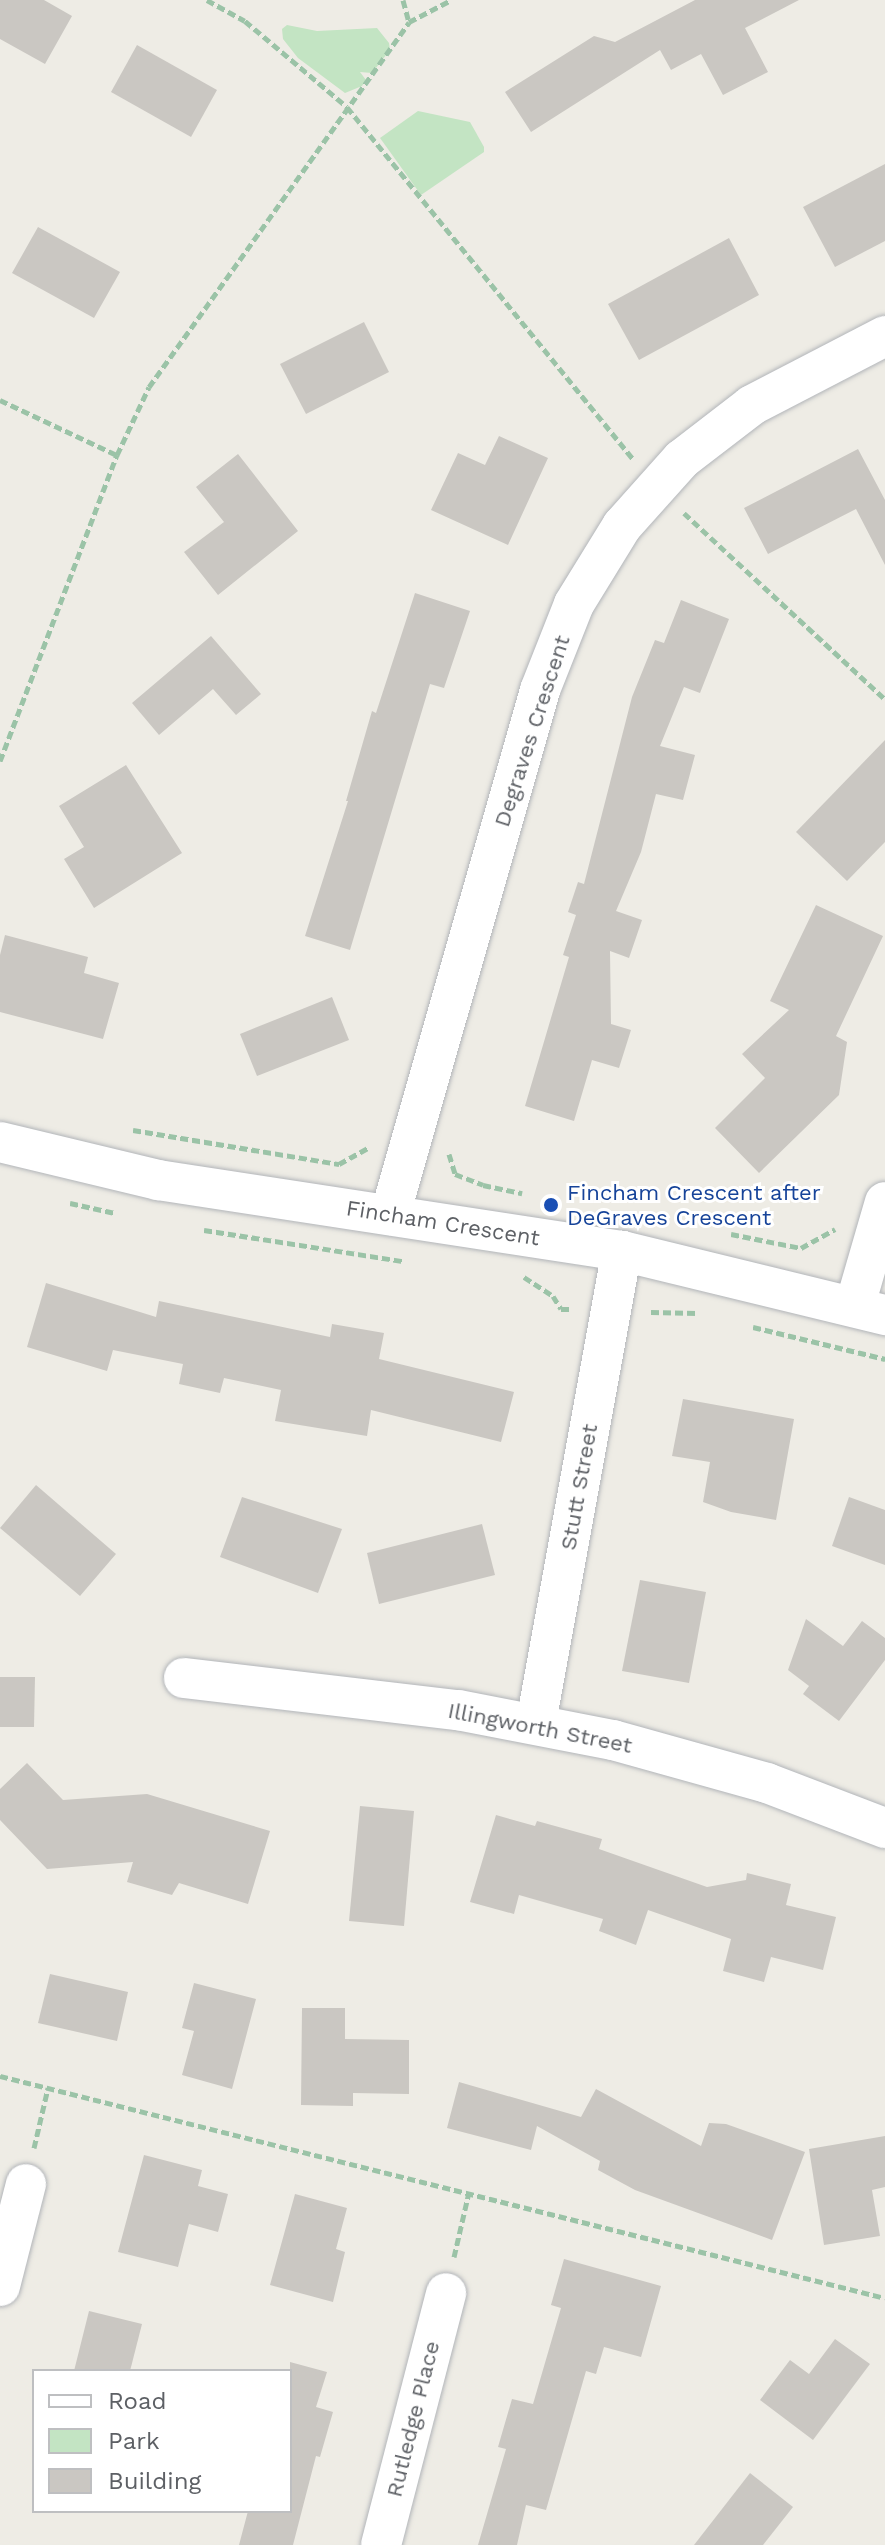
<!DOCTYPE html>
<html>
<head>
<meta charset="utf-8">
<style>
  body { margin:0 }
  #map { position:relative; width:885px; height:2545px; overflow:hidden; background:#eeece5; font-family:"Work Sans",sans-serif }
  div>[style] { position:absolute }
  .green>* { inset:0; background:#c3e4c3 }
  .building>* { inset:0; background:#cac7c2 }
  .path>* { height:5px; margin-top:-2.5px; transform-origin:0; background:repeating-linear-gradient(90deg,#9bc3a7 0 8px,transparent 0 12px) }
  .roads { filter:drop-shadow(0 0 2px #b2b5b9) drop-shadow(0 0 2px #b2b5b9) }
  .street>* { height:40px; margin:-20px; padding:0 20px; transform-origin:20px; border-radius:20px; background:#fff }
  .dots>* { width:22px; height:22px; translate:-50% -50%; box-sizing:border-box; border:4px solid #fff; border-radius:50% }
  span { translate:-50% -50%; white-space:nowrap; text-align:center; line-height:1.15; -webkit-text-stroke:6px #fff; paint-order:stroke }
  .street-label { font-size:22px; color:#5d6065 }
  .transit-label { font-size:22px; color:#164399 }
  .left { translate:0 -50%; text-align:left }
  .legend { position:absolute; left:32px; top:2369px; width:260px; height:144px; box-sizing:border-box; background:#fff; border:2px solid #bebfc1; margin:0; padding:10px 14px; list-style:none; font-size:24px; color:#5d6065 }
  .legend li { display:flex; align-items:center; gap:16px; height:40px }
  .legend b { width:40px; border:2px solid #bebfc1 }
</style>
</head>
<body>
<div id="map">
  <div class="green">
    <div style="clip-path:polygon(287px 25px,317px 31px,377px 28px,389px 43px,390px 50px,372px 73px,360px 72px,366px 80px,362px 86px,345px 93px,298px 58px,283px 39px,282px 29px)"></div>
    <div style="clip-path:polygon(418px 111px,470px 122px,484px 147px,484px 152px,421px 195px,380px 138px)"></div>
  </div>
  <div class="building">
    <div style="clip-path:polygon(0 0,44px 0,72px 16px,45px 64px,0 39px)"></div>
    <div style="clip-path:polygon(695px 0,799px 0,745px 28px,768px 72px,723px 95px,701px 54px,671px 70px,660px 50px,531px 132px,505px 92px,594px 36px,615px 42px)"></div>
    <div style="clip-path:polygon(137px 45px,217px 90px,191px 137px,111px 92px)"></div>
    <div style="clip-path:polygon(885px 164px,885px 241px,835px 267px,803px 207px)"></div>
    <div style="clip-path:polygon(38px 227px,120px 272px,94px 318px,12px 273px)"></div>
    <div style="clip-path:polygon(729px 238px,759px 295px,639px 360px,608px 304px)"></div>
    <div style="clip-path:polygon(364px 322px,389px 372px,306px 414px,280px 364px)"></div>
    <div style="clip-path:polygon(499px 436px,548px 458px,508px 545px,431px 510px,458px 453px,485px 465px)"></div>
    <div style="clip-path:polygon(858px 449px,885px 500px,885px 565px,856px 509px,768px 554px,744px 508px)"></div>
    <div style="clip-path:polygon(238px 454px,298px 531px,218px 595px,184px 552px,224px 522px,196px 487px)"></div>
    <div style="clip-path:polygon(415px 593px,470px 611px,444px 688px,430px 684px,350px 950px,305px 936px,348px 801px,346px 801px,372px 711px,376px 713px)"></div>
    <div style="clip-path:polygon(681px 600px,729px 619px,700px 693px,684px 687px,660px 746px,695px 755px,683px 800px,656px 794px,641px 852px,616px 911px,642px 920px,629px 958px,610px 951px,611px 1024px,631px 1030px,619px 1068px,592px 1060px,574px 1121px,525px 1106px,569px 957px,563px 955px,576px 915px,568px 912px,578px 882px,584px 884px,632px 697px,655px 640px,664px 643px)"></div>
    <div style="clip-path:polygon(211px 636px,261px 694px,236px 715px,213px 689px,159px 735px,132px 703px)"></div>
    <div style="clip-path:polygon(885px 740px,885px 842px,847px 881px,796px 832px)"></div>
    <div style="clip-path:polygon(126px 765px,182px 853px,94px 908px,64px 859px,84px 847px,59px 806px)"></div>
    <div style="clip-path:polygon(816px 905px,883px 936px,836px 1036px,847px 1042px,839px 1095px,759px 1173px,715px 1128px,765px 1078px,742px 1054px,789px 1010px,770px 1001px)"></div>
    <div style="clip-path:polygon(5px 935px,88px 957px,84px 973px,119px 983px,103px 1039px,0 1012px,0 955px)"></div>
    <div style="clip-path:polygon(332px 997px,349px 1040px,257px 1076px,240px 1034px)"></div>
    <div style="clip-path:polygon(46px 1283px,156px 1317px,159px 1301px,330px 1337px,332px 1324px,384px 1333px,379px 1359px,514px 1392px,501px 1442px,371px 1410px,367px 1436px,275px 1421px,281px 1390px,224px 1378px,220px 1393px,179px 1384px,183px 1364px,113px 1350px,107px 1371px,27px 1347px)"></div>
    <div style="clip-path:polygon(683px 1399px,794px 1419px,776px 1520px,731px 1512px,703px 1502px,710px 1462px,672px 1456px)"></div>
    <div style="clip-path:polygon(36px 1485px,116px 1554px,80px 1596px,0 1528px)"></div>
    <div style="clip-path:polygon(242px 1497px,342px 1529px,318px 1593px,220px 1557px)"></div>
    <div style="clip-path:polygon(849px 1497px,885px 1510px,885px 1565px,832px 1546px)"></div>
    <div style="clip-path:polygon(482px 1524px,495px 1575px,379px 1604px,367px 1553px)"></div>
    <div style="clip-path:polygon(640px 1580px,706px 1592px,689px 1683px,622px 1671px)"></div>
    <div style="clip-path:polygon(806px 1619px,843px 1646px,862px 1621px,885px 1638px,885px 1660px,839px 1721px,803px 1694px,809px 1686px,788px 1670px)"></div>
    <div style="clip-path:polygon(0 1677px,35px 1677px,34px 1727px,0 1727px)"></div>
    <div style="clip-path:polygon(27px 1763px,63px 1800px,147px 1794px,270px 1831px,248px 1904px,179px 1883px,172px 1895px,127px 1882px,133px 1862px,47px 1869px,0 1820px,0 1789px)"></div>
    <div style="clip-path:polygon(360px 1806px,414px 1811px,404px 1926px,349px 1921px)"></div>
    <div style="clip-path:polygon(496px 1815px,535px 1826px,537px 1821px,602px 1839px,599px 1849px,707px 1887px,746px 1880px,747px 1873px,791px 1884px,786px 1905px,836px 1917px,823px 1970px,771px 1957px,764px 1982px,723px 1971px,731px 1939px,648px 1910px,636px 1945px,599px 1931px,603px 1919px,519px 1895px,514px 1914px,470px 1902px)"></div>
    <div style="clip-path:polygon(50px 1974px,128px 1992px,117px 2041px,38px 2023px)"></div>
    <div style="clip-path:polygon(194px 1983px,256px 1999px,232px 2089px,182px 2075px,194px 2031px,182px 2028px)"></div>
    <div style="clip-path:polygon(302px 2008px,345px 2008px,345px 2039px,409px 2040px,409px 2094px,353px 2093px,353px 2106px,301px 2105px)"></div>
    <div style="clip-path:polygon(459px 2082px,581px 2117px,596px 2089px,701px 2146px,709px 2123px,726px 2124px,805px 2152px,772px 2240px,635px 2190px,598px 2170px,600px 2161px,537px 2126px,531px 2150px,447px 2128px)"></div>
    <div style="clip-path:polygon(885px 2136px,885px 2187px,872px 2190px,880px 2236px,824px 2245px,809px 2149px)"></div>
    <div style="clip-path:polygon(144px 2155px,202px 2170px,198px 2186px,228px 2194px,218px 2232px,189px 2224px,178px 2267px,118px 2252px)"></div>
    <div style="clip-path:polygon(295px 2194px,347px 2208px,336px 2249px,345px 2252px,333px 2302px,270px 2285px)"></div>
    <div style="clip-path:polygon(564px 2259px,661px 2286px,641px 2357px,604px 2347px,596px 2374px,586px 2371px,546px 2510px,526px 2505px,517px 2545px,478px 2545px,506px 2449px,498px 2447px,512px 2399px,533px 2404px,561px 2308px,551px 2305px)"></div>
    <div style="clip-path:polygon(89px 2311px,142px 2324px,130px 2371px,74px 2371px)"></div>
    <div style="clip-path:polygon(835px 2339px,870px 2364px,813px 2440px,760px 2400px,790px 2360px,809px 2374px)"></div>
    <div style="clip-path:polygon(290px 2362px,327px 2372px,316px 2407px,333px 2412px,320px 2457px,316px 2456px,293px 2545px,239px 2545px,248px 2511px,290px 2511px)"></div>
    <div style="clip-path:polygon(750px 2473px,793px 2507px,763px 2545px,694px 2545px)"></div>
  </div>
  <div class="path">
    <div style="left:207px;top:0;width:43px;rotate:28.9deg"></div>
    <div style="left:245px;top:21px;width:133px;rotate:40.1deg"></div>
    <div style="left:347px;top:107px;width:454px;rotate:50.9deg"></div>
    <div style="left:403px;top:0;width:23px;rotate:75deg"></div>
    <div style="left:0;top:400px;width:129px;rotate:25.2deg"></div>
    <div style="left:684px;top:513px;width:274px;rotate:42.8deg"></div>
    <div style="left:0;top:761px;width:328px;rotate:-69.1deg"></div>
    <div style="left:117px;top:455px;width:75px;rotate:-64.8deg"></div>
    <div style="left:149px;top:387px;width:448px;rotate:-54.5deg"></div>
    <div style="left:409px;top:22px;width:47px;rotate:-27.6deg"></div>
    <div style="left:133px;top:1130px;width:209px;rotate:9.4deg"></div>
    <div style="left:339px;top:1164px;width:33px;rotate:-29deg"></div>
    <div style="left:449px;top:1154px;width:21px;rotate:73deg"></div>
    <div style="left:455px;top:1174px;width:30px;rotate:21deg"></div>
    <div style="left:483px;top:1185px;width:40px;rotate:12deg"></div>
    <div style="left:70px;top:1203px;width:46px;rotate:12.5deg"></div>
    <div style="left:204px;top:1230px;width:201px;rotate:8.9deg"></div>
    <div style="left:731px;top:1234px;width:71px;rotate:11.3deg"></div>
    <div style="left:801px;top:1248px;width:39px;rotate:-29deg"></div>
    <div style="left:524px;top:1277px;width:35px;rotate:33deg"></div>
    <div style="left:553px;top:1296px;width:15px;rotate:58deg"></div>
    <div style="left:561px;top:1309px;width:12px"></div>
    <div style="left:651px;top:1312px;width:46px;rotate:1.2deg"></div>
    <div style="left:753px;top:1327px;width:136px;rotate:13.6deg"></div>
    <div style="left:0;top:2076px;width:912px;rotate:14.08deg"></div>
    <div style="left:34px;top:2148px;width:62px;rotate:-76.9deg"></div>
    <div style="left:454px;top:2257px;width:67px;rotate:-77deg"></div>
  </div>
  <div class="roads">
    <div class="street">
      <div style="left:0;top:1142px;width:163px;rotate:13.5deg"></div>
      <div style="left:158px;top:1180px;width:469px;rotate:8.7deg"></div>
      <div style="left:622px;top:1251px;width:271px;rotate:13.7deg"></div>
      <div style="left:390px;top:1215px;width:546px;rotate:-74.05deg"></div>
      <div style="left:540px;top:690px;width:92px;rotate:-68.4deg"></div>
      <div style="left:574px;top:604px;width:92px;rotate:-58.4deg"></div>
      <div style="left:622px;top:526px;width:90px;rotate:-48.2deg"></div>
      <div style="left:682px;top:459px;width:88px;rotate:-37.6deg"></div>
      <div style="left:752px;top:405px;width:150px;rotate:-27.4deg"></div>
      <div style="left:855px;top:1305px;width:107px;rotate:-73.8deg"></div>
      <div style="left:184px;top:1678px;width:276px;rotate:6.7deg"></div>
      <div style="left:458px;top:1710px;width:158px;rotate:11deg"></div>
      <div style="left:613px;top:1740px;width:160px;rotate:15.6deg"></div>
      <div style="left:767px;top:1783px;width:126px;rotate:20.9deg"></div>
      <div style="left:536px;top:1723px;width:480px;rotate:-79.7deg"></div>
      <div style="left:0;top:2286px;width:105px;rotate:-75.7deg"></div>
      <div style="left:381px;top:2545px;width:260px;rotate:-75.5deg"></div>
    </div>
  </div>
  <div class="dots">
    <div style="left:551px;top:1205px;background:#1a4fb4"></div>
  </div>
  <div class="street-label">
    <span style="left:532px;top:731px;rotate:-72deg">Degraves Crescent</span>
    <span style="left:443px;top:1223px;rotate:9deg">Fincham Crescent</span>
    <span style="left:579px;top:1487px;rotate:-80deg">Stutt Street</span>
    <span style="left:540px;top:1728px;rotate:11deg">Illingworth Street</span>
    <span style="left:413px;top:2419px;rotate:-76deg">Rutledge Place</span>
  </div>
  <div class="transit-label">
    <span class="left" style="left:567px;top:1205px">Fincham Crescent after<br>DeGraves Crescent</span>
  </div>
  <ul class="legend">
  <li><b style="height:10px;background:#fff"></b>Road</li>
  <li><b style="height:22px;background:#c3e4c3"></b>Park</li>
  <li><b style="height:22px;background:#cac7c2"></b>Building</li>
  </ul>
</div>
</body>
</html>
